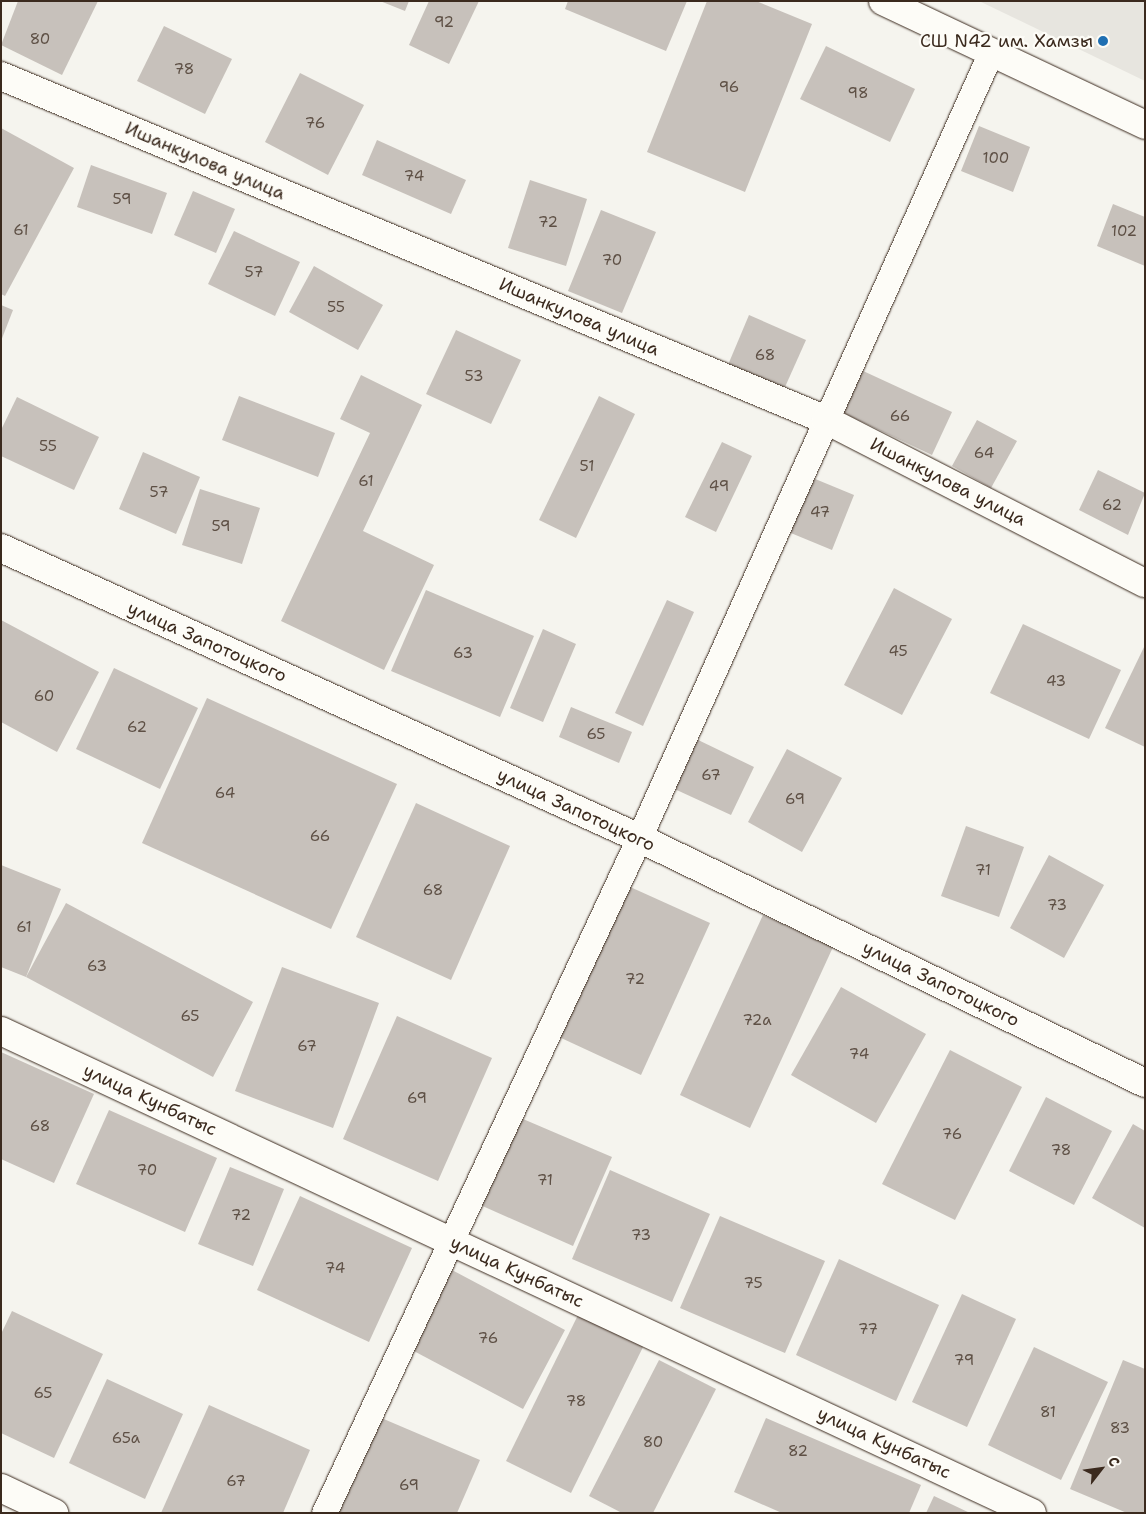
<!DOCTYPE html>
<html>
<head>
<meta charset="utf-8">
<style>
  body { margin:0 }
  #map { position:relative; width:1146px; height:1514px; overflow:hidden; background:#f5f4ee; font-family:"Shantell Sans",sans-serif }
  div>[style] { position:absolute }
  .built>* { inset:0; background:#e7e5df }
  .building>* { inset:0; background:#c7c1bb }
  .roads { filter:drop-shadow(0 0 1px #3b2a1e) drop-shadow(0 0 1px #3b2a1e) }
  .service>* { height:25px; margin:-12.5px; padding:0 12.5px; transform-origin:12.5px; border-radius:12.5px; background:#fdfcf7 }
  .minor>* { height:28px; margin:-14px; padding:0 14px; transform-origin:14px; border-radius:14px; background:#fdfcf7 }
  .tertiary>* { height:28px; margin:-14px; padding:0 14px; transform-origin:14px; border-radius:14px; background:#fdfcf7 }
  .dots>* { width:14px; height:14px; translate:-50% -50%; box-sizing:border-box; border:2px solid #fdfcf7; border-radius:50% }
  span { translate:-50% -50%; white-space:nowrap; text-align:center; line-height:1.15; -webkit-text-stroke:4.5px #fdfcf7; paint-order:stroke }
  .number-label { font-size:15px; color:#5e5045 }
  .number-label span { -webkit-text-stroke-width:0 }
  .poi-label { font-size:18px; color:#3b2a1e }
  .right { translate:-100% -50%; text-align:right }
  .street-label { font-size:18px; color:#3b2a1e }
  .frame { position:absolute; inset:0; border:2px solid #3b2a1e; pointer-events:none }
  .north { position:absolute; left:1076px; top:1444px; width:50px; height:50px; -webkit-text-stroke:4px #fdfcf7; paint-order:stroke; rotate:60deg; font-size:14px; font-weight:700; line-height:20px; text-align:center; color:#3b2a1e }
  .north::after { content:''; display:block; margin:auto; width:18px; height:22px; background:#3b2a1e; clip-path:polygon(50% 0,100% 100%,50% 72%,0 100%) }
</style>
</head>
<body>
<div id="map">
  <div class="built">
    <div style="clip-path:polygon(979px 1px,1145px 1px,1145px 81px)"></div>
  </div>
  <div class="building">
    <div style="clip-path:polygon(18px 1px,98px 1px,62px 75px,1px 45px)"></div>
    <div style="clip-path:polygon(380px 1px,409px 1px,405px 11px)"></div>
    <div style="clip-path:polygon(429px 1px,479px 1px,449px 64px,409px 45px)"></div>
    <div style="clip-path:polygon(568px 1px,687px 1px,666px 51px,565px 9px)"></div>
    <div style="clip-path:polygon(707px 1px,756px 1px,812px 24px,745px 192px,647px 152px)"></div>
    <div style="clip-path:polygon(164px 26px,232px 59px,205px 114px,137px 81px)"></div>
    <div style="clip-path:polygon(826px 46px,915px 89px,890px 142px,800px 99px)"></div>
    <div style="clip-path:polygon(300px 73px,364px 105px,328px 175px,265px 142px)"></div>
    <div style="clip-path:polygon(979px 126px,1030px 147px,1013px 192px,961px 171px)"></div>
    <div style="clip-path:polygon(1px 128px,74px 168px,5px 296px,1px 294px)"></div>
    <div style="clip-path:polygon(377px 140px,466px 180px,451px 214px,362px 175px)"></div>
    <div style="clip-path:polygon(91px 165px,167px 193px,152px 234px,77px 207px)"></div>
    <div style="clip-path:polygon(530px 180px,587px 199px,566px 266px,508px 248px)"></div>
    <div style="clip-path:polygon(193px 191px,235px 209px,216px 253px,174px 235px)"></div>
    <div style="clip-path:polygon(1113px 204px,1145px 217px,1145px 266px,1097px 246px)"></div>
    <div style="clip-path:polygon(601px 210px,656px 232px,622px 313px,568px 291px)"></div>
    <div style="clip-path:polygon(234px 231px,300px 262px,275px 316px,208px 284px)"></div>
    <div style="clip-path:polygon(314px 266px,383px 305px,358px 350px,289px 312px)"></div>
    <div style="clip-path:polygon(1px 305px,13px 310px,1px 341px)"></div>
    <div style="clip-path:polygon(749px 315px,806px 340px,781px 396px,725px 372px)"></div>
    <div style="clip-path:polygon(456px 330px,521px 360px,491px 424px,426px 394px)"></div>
    <div style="clip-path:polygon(861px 370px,952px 412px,932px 455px,841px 412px)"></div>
    <div style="clip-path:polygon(361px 375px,422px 405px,363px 531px,434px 565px,384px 670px,281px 621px,370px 433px,340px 419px)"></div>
    <div style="clip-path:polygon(239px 396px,335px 433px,318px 477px,222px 440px)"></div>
    <div style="clip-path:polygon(599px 396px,635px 414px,576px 538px,539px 520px)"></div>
    <div style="clip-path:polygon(17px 397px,99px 437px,74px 490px,1px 456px,1px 430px)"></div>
    <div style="clip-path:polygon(977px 420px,1017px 441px,991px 488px,952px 466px)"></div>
    <div style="clip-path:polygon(722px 442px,752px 456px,716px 532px,685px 517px)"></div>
    <div style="clip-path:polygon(143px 452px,200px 477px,176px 534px,119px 509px)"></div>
    <div style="clip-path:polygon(1098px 470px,1145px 493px,1128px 535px,1079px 510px)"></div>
    <div style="clip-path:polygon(808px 476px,854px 495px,832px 550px,786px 531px)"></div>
    <div style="clip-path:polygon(200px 489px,260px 508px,242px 564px,182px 545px)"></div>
    <div style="clip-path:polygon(894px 588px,952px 619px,902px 715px,844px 685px)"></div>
    <div style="clip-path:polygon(426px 590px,534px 636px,500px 717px,391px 671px)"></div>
    <div style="clip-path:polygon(667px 600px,694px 612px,643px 726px,615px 713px)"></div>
    <div style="clip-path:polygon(1px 620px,99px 672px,57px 752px,1px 722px)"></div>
    <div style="clip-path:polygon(1023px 624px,1121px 670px,1089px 739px,990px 693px)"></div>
    <div style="clip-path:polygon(543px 629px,576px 644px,543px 722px,510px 708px)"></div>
    <div style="clip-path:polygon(1145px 645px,1145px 747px,1105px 728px)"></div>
    <div style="clip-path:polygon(114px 668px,198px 708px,160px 789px,76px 749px)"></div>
    <div style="clip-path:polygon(207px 698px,397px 784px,331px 929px,142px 843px)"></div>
    <div style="clip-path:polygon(571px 707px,632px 732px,619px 763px,559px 737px)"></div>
    <div style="clip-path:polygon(692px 737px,754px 767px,731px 815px,668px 786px)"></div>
    <div style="clip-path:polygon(787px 749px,842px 778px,802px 852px,748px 822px)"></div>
    <div style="clip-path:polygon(416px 803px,510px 846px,451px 980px,356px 937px)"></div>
    <div style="clip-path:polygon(966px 826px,1024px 847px,999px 917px,941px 896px)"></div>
    <div style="clip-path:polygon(1049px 855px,1104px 885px,1064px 958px,1010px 928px)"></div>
    <div style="clip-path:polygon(1px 865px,61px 889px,26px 977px,1px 967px)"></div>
    <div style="clip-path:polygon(628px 886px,710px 923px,641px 1075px,559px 1037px)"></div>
    <div style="clip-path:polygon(66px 903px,253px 1002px,213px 1077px,26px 977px)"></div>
    <div style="clip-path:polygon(763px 915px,833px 947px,750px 1128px,680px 1095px)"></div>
    <div style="clip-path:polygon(282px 967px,379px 1003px,333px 1128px,235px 1091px)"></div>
    <div style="clip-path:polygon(841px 987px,926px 1034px,876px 1123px,791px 1075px)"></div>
    <div style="clip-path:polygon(397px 1016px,492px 1058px,438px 1181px,343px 1139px)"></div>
    <div style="clip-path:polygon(950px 1050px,1022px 1087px,955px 1220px,882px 1184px)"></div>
    <div style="clip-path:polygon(1px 1052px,94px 1094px,54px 1183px,1px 1159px)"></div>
    <div style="clip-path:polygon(1046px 1097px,1112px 1131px,1074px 1205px,1009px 1171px)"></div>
    <div style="clip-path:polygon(109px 1110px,217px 1158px,185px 1232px,76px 1184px)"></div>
    <div style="clip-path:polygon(516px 1116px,612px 1157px,573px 1246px,478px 1204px)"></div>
    <div style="clip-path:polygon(1133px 1124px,1145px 1131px,1145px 1228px,1092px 1198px)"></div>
    <div style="clip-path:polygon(230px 1167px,284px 1189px,253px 1266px,198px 1244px)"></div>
    <div style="clip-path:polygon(610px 1170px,710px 1214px,672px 1302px,572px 1259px)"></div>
    <div style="clip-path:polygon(300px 1196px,412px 1248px,369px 1342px,257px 1290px)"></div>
    <div style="clip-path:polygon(720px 1216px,825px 1261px,785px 1353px,680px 1308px)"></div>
    <div style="clip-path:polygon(839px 1259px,939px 1305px,896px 1401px,796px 1355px)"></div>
    <div style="clip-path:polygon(452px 1270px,565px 1330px,523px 1409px,410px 1349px)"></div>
    <div style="clip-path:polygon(962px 1294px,1016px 1319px,967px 1427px,912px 1402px)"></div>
    <div style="clip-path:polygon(12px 1311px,103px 1354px,54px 1458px,1px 1433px,1px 1334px)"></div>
    <div style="clip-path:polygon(580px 1311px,645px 1343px,571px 1493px,506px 1461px)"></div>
    <div style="clip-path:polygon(1034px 1347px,1108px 1382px,1061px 1480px,988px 1445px)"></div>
    <div style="clip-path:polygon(659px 1360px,716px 1389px,653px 1513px,622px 1513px,589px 1496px)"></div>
    <div style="clip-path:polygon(1123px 1360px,1145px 1369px,1145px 1513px,1127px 1513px,1070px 1489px)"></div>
    <div style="clip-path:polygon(107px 1379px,183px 1414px,145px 1499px,69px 1463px)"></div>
    <div style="clip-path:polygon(209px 1405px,310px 1450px,283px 1513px,161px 1513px)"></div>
    <div style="clip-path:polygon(379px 1417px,480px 1460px,457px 1513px,339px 1513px)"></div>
    <div style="clip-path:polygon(766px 1418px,921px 1485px,909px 1513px,782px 1513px,734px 1492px)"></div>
    <div style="clip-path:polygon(934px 1496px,970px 1513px,926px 1513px)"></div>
  </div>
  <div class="roads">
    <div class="service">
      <div style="left:324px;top:1513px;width:745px;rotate:-64.98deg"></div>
      <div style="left:639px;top:838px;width:861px;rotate:-65.88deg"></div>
    </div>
    <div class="minor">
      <div style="left:1px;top:76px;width:894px;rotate:22.63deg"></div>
      <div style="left:826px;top:420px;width:358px;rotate:27.1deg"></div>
      <div style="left:1px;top:548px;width:701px;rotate:24.44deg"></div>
      <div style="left:639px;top:838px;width:562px;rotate:25.84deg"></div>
      <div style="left:1px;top:1031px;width:1138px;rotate:25.06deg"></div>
      <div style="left:1px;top:1488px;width:59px;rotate:25.3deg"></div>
    </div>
    <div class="tertiary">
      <div style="left:883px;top:1px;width:290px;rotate:25.3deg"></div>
    </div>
  </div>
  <div class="dots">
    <div style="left:1103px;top:41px;background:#1f6fb2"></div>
  </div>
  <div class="number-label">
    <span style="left:444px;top:23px">92</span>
    <span style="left:40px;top:40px">80</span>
    <span style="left:184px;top:70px">78</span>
    <span style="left:729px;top:88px">96</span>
    <span style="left:858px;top:94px">98</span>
    <span style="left:315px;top:124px">76</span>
    <span style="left:996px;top:159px">100</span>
    <span style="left:414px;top:177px">74</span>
    <span style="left:122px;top:200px">59</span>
    <span style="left:548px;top:223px">72</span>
    <span style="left:21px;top:231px">61</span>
    <span style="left:1124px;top:232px">102</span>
    <span style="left:612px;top:261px">70</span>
    <span style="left:254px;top:273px">57</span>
    <span style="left:336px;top:308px">55</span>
    <span style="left:765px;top:356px">68</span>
    <span style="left:474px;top:377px">53</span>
    <span style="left:900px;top:417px">66</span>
    <span style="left:48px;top:447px">55</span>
    <span style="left:984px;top:454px">64</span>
    <span style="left:587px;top:467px">51</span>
    <span style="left:366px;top:482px">61</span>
    <span style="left:719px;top:487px">49</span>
    <span style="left:159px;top:493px">57</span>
    <span style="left:1112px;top:506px">62</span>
    <span style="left:820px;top:513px">47</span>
    <span style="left:221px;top:527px">59</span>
    <span style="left:898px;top:652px">45</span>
    <span style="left:463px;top:654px">63</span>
    <span style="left:1056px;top:682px">43</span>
    <span style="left:44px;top:697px">60</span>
    <span style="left:137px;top:728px">62</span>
    <span style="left:596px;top:735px">65</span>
    <span style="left:711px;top:776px">67</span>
    <span style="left:225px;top:794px">64</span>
    <span style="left:795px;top:800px">69</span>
    <span style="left:320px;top:837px">66</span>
    <span style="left:983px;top:871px">71</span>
    <span style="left:433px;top:891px">68</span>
    <span style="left:1057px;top:906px">73</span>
    <span style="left:24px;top:928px">61</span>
    <span style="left:97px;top:967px">63</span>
    <span style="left:635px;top:980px">72</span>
    <span style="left:190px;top:1017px">65</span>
    <span style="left:757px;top:1021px">72а</span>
    <span style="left:307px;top:1047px">67</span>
    <span style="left:859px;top:1055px">74</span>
    <span style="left:417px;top:1099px">69</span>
    <span style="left:40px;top:1127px">68</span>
    <span style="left:952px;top:1135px">76</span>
    <span style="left:1061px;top:1151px">78</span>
    <span style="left:147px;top:1171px">70</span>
    <span style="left:545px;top:1181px">71</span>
    <span style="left:241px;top:1216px">72</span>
    <span style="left:641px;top:1236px">73</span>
    <span style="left:335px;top:1269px">74</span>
    <span style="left:753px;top:1284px">75</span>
    <span style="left:868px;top:1330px">77</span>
    <span style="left:488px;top:1339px">76</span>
    <span style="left:964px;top:1361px">79</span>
    <span style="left:43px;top:1394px">65</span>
    <span style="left:576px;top:1402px">78</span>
    <span style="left:1048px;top:1413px">81</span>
    <span style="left:1120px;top:1429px">83</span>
    <span style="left:126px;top:1439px">65а</span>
    <span style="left:653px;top:1443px">80</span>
    <span style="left:798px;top:1452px">82</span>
    <span style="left:236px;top:1482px">67</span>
    <span style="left:409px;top:1486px">69</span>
  </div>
  <div class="poi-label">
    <span class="right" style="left:1093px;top:41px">СШ N42 им. Хамзы</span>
  </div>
  <div class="street-label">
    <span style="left:205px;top:161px;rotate:23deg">Ишанкулова улица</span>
    <span style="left:579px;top:317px;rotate:23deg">Ишанкулова улица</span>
    <span style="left:948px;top:482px;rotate:27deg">Ишанкулова улица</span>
    <span style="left:207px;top:642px;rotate:24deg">улица Запотоцкого</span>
    <span style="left:576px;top:810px;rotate:25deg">улица Запотоцкого</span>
    <span style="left:941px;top:984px;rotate:26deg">улица Запотоцкого</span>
    <span style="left:150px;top:1100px;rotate:25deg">улица Кунбатыс</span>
    <span style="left:517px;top:1272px;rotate:25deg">улица Кунбатыс</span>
    <span style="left:884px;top:1443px;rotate:25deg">улица Кунбатыс</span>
  </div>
  <div class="frame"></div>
  <div class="north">С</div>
</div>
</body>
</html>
